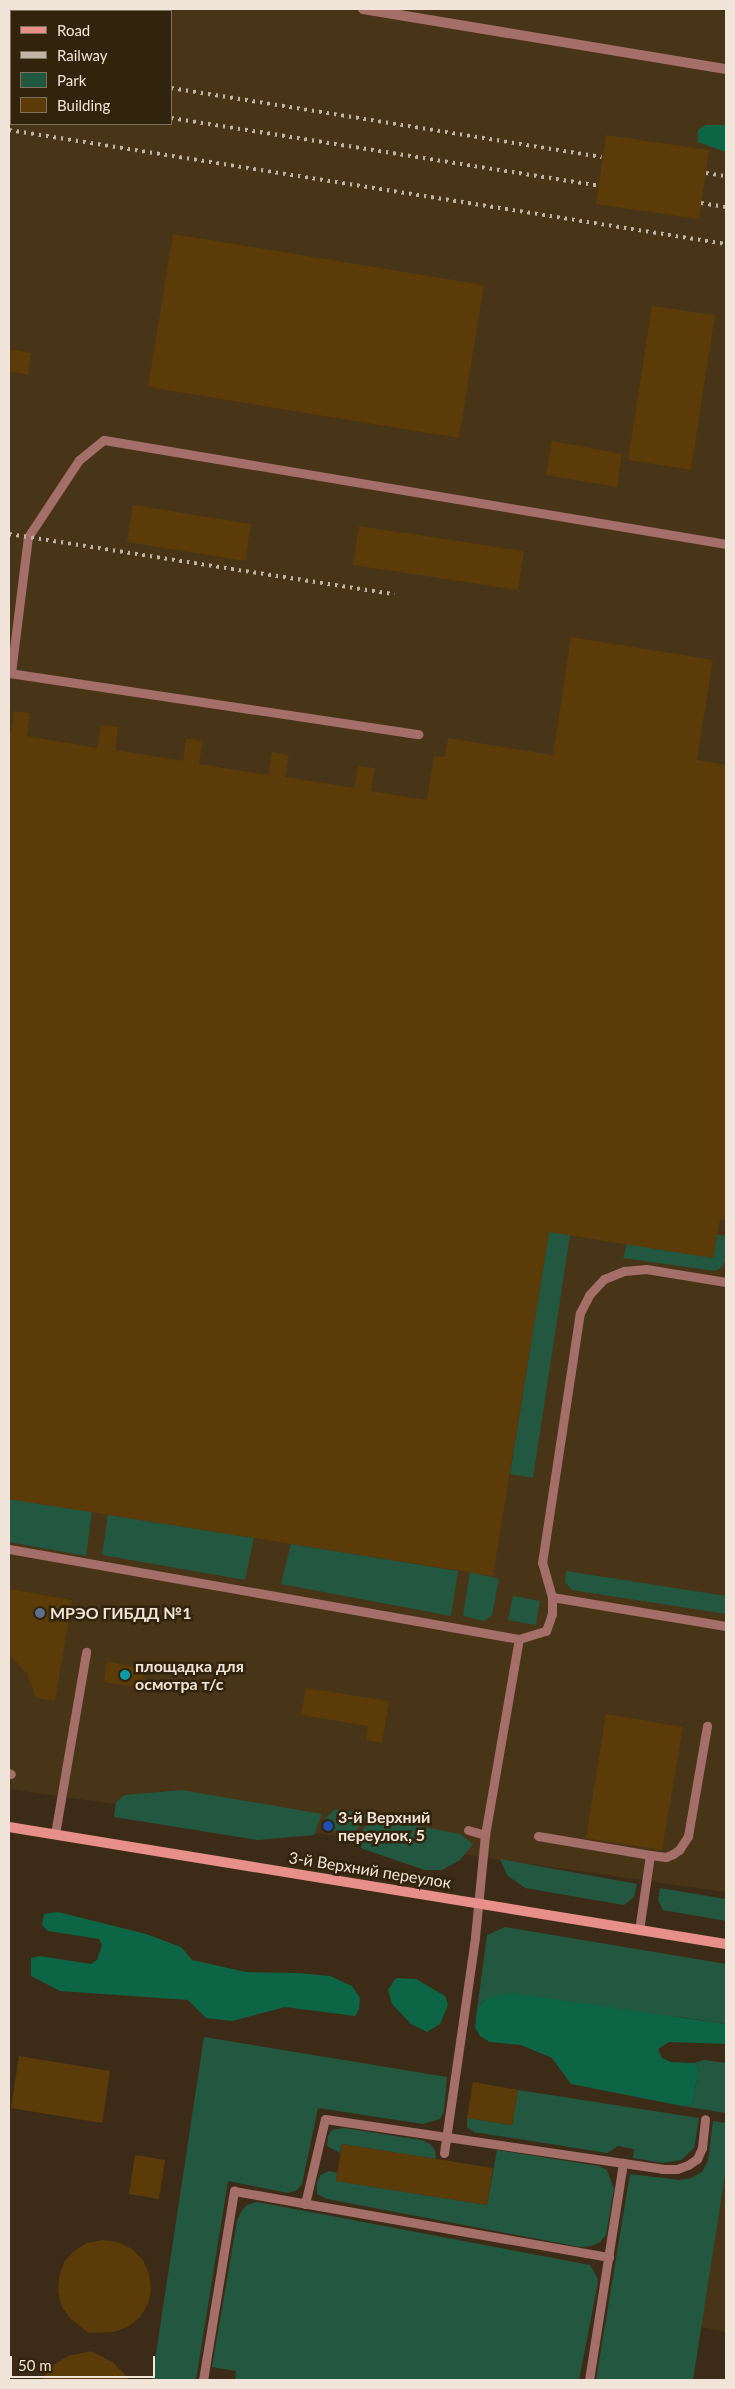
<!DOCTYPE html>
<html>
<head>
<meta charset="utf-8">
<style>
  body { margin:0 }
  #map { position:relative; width:735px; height:2389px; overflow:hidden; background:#3c2c17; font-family:Lato,sans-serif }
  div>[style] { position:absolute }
  .built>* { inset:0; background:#483417 }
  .green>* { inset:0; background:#225840 }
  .forest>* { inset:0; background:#0c6545 }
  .building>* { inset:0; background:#5b3c08 }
  .lane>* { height:9px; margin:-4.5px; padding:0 4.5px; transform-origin:4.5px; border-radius:4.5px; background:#a46e69 }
  .street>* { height:10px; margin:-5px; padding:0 5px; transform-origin:5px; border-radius:5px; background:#a46e69 }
  .secondary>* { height:10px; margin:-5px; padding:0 5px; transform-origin:5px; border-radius:5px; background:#e69089 }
  .rail>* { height:4px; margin-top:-2px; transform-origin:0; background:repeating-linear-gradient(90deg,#c0b4a4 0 2.5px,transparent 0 7.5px) }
  .dots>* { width:14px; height:14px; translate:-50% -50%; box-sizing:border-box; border:2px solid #32230d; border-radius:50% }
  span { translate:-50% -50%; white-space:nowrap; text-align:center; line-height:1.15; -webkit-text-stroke:5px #32230d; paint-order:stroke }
  .poi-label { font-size:16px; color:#f0e5d8; font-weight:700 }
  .left { translate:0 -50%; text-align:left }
  .street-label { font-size:16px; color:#f0e5d8 }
  .frame { position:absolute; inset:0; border:10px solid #f0e5d8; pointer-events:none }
  .legend { position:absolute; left:10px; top:10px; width:162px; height:115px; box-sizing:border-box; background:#32230d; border:1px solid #7e715e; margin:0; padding:6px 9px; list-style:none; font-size:15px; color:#f0e5d8 }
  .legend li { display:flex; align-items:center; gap:10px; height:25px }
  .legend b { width:25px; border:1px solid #7e715e }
  .scale { position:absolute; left:10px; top:2356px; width:145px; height:22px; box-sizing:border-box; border:2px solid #f0e5d8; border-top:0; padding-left:6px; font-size:15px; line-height:18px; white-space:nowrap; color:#f0e5d8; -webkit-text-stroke:4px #32230d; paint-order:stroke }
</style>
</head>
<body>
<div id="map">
  <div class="built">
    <div style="clip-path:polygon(evenodd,9px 9px,726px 9px,726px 1892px,9px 1789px,9px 9px,11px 11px,171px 11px,171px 124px,11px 124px,11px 11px)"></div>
    <div style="clip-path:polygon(726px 2169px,726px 2332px,701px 2327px)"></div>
  </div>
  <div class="green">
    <div style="clip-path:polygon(549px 1232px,570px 1235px,533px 1478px,510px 1474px)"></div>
    <div style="clip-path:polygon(717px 1235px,726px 1236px,726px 1259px,722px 1267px,715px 1271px,623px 1258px,627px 1244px,713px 1258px)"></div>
    <div style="clip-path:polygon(9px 1499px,92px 1512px,86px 1556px,9px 1542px)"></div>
    <div style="clip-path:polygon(108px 1515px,254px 1538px,245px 1580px,102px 1555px)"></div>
    <div style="clip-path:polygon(291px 1544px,458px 1571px,451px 1616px,281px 1584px)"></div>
    <div style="clip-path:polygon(566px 1571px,726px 1596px,726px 1614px,572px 1590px,565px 1582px)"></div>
    <div style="clip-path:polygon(470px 1572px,499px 1579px,492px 1615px,485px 1621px,463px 1616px)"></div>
    <div style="clip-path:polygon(513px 1596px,540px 1601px,536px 1625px,508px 1620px)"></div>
    <div style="clip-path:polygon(182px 1790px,322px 1814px,314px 1835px,257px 1840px,114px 1817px,116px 1802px,125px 1795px)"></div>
    <div style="clip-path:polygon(335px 1809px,369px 1815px,348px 1840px,341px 1840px,343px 1832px,322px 1830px,326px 1818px)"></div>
    <div style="clip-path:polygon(373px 1817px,460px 1834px,473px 1844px,460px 1860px,442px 1870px,425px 1870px,363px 1849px,354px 1841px)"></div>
    <div style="clip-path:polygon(500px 1859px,637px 1884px,634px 1897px,624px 1905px,525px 1888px,507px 1875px)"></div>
    <div style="clip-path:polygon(660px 1888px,726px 1899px,726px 1921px,663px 1910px,658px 1900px)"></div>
    <div style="clip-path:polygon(505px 1927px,726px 1964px,726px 2024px,680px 2017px,486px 1998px,477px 2010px,487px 1935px)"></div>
    <div style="clip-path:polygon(204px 2037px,447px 2077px,444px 2111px,440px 2119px,423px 2124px,318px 2108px,302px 2184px,297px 2190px,288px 2193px,228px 2181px,196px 2380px,152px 2380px)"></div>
    <div style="clip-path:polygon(704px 2060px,726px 2063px,726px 2113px,682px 2106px,692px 2105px,699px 2068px,694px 2063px)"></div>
    <div style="clip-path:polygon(518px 2090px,699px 2118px,694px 2148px,681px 2160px,663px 2163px,633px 2158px,634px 2149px,618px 2146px,607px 2153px,474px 2132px,467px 2127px,467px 2118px,512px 2125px)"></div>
    <div style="clip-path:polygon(713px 2121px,726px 2123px,726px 2169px,693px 2380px,596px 2380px,630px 2174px,679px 2180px,691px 2178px,702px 2172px,708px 2161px)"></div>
    <div style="clip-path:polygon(344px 2128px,421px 2140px,430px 2144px,435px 2150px,436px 2159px,342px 2144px,340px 2153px,327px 2146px,328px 2136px,332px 2130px)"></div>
    <div style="clip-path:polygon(497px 2150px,599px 2166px,607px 2170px,614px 2189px,606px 2235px,600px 2242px,592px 2246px,580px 2247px,327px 2199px,317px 2194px,317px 2183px,320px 2175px,329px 2171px,337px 2173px,336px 2181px,487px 2205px)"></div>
    <div style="clip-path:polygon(257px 2202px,590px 2265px,598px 2279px,597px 2287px,579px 2380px,235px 2380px,236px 2371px,212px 2367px,237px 2221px,241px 2212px,247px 2205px)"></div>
  </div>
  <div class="forest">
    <div style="clip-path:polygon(706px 125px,726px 125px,726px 152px,698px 142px,698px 130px)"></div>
    <div style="clip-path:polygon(58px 1912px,146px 1934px,181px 1947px,192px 1960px,246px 1972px,298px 1973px,330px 1976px,352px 1986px,360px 1998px,359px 2009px,355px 2016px,285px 2007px,232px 2021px,206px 2018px,188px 2000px,60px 1991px,31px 1976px,31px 1958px,40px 1956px,91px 1964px,97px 1960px,102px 1945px,99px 1939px,48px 1931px,42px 1925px,44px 1914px)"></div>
    <div style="clip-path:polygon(396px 1978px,416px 1979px,445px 1996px,448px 2005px,440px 2024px,427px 2032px,411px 2024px,392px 2004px,388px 1990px)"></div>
    <div style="clip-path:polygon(511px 1993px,726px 2024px,726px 2044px,669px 2042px,658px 2049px,662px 2058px,671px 2062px,694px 2063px,699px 2068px,692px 2105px,682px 2106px,571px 2084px,552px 2058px,521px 2045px,490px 2042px,480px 2036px,475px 2027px,477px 2010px,486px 1998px)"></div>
  </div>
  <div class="building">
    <div style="clip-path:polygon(606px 135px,709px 150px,699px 219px,596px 204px)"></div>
    <div style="clip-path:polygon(173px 234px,484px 285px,459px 438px,148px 387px)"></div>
    <div style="clip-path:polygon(652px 306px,715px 315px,691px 470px,628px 460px)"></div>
    <div style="clip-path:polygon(11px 350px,31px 353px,28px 375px,9px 371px)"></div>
    <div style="clip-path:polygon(552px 441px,622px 454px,617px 487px,546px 475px)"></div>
    <div style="clip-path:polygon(133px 505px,251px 524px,245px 561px,127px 542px)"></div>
    <div style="clip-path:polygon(359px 526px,524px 551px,518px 590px,353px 565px)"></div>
    <div style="clip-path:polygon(571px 637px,713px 660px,697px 760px,726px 765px,726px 1221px,720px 1220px,713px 1258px,549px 1232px,493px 1576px,9px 1499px,9px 734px,11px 734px,14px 711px,30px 713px,27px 736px,97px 748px,101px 725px,118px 727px,115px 750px,183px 761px,186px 738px,203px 741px,199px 764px,269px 775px,272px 752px,289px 755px,285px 777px,354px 788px,358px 766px,375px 768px,371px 791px,427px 800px,434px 756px,445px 757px,448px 738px,553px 755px)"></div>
    <div style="clip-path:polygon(9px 1589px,72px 1600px,55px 1701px,36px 1698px,27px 1674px,9px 1654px)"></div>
    <div style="clip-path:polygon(107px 1662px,145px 1668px,142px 1688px,104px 1682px)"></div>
    <div style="clip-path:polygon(306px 1688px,389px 1701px,382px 1743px,366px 1740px,368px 1726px,301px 1715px)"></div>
    <div style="clip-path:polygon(606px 1714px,683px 1727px,662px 1850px,586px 1838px)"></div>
    <div style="clip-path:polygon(19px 2056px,110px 2071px,102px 2123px,11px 2108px)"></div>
    <div style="clip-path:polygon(473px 2082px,518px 2090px,512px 2125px,467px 2118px)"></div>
    <div style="clip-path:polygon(342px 2144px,493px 2168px,487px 2205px,336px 2181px)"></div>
    <div style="clip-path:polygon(135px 2155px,165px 2160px,159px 2199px,129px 2194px)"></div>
    <div style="clip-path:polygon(103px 2240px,118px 2242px,132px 2249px,143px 2260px,149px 2274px,151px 2289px,148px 2304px,140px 2317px,128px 2327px,113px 2332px,89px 2333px,71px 2319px,62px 2307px,58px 2292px,59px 2277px,64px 2262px,74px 2251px,87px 2243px)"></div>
    <div style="clip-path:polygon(91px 2351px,112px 2362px,130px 2380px,41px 2380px,55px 2364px,68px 2356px)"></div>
  </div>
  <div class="lane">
    <div style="left:9px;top:673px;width:414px;rotate:8.5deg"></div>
    <div style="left:11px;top:673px;width:137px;rotate:-82.9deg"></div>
    <div style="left:28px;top:537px;width:92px;rotate:-56.5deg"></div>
    <div style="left:79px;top:460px;width:32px;rotate:-39deg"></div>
    <div style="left:104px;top:440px;width:631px;rotate:9.49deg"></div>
    <div style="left:9px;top:1549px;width:518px;rotate:10.01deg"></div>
    <div style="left:519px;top:1639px;width:28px;rotate:-17deg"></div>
    <div style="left:546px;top:1631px;width:18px;rotate:-71deg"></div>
    <div style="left:552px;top:1614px;width:17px;rotate:-90deg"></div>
    <div style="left:552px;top:1597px;width:176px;rotate:9.5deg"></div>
    <div style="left:552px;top:1597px;width:35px;rotate:-106deg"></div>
    <div style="left:542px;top:1563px;width:253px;rotate:-81.4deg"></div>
    <div style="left:580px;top:1313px;width:20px;rotate:-63deg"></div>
    <div style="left:589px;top:1295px;width:22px;rotate:-47deg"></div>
    <div style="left:604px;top:1279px;width:22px;rotate:-22deg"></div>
    <div style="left:624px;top:1271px;width:22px;rotate:-5deg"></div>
    <div style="left:646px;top:1269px;width:81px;rotate:9.2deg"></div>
    <div style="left:9px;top:1773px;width:2px;rotate:27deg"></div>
    <div style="left:468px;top:1830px;width:18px;rotate:16deg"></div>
    <div style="left:55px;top:1834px;width:185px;rotate:-80.3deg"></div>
    <div style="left:538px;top:1836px;width:114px;rotate:9.6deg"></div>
    <div style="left:650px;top:1855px;width:76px;rotate:98.3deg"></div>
    <div style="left:650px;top:1855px;width:16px;rotate:7deg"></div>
    <div style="left:666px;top:1857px;width:8px;rotate:-23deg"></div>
    <div style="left:673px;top:1854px;width:7px;rotate:-34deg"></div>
    <div style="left:679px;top:1850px;width:17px;rotate:-57deg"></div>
    <div style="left:688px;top:1836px;width:112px;rotate:-80.2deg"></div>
    <div style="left:444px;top:2153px;width:218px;rotate:-81.8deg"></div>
    <div style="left:475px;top:1937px;width:102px;rotate:-84.4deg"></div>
    <div style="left:485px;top:1835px;width:199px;rotate:-80.2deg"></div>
    <div style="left:305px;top:2204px;width:87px;rotate:-76.8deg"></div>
    <div style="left:325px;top:2119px;width:341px;rotate:8.4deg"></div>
    <div style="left:662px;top:2169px;width:15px"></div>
    <div style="left:677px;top:2169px;width:12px;rotate:-20deg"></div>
    <div style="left:688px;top:2165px;width:11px;rotate:-34deg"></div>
    <div style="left:697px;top:2159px;width:12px;rotate:-66deg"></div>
    <div style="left:702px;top:2148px;width:29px;rotate:-84deg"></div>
    <div style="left:203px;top:2380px;width:192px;rotate:-80.7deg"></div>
    <div style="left:234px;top:2191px;width:381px;rotate:10deg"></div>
    <div style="left:589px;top:2380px;width:220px;rotate:-81.1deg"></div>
  </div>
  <div class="street">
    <div style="left:363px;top:9px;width:368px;rotate:9.4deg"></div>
  </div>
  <div class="secondary">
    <div style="left:9px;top:1827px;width:726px;rotate:9.27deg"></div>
  </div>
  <div class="rail">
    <div style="left:9px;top:62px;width:2px;rotate:27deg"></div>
    <div style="left:171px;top:88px;width:436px;rotate:9.1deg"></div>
    <div style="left:9px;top:92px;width:2px;rotate:27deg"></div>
    <div style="left:171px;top:118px;width:432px;rotate:9deg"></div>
    <div style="left:9px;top:130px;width:726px;rotate:9.03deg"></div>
    <div style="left:706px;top:173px;width:20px;rotate:9deg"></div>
    <div style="left:701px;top:203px;width:25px;rotate:9deg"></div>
    <div style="left:9px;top:534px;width:390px;rotate:8.9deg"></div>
  </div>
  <div class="dots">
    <div style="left:40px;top:1613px;background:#5c6f8a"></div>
    <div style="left:125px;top:1675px;background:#0f9aa8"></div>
    <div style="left:328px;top:1826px;background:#1a4fb4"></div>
  </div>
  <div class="poi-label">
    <span class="left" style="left:50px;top:1613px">МРЭО ГИБДД №1</span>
    <span class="left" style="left:135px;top:1675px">площадка для<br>осмотра т/с</span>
    <span class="left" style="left:338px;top:1826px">3-й Верхний<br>переулок, 5</span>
  </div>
  <div class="street-label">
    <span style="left:370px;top:1870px;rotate:9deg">3-й Верхний переулок</span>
  </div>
  <div class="frame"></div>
  <ul class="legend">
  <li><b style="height:6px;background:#e69089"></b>Road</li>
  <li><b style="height:6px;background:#c0b4a4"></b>Railway</li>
  <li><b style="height:14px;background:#225840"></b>Park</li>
  <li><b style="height:14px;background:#5b3c08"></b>Building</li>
  </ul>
  <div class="scale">50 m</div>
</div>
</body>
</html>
